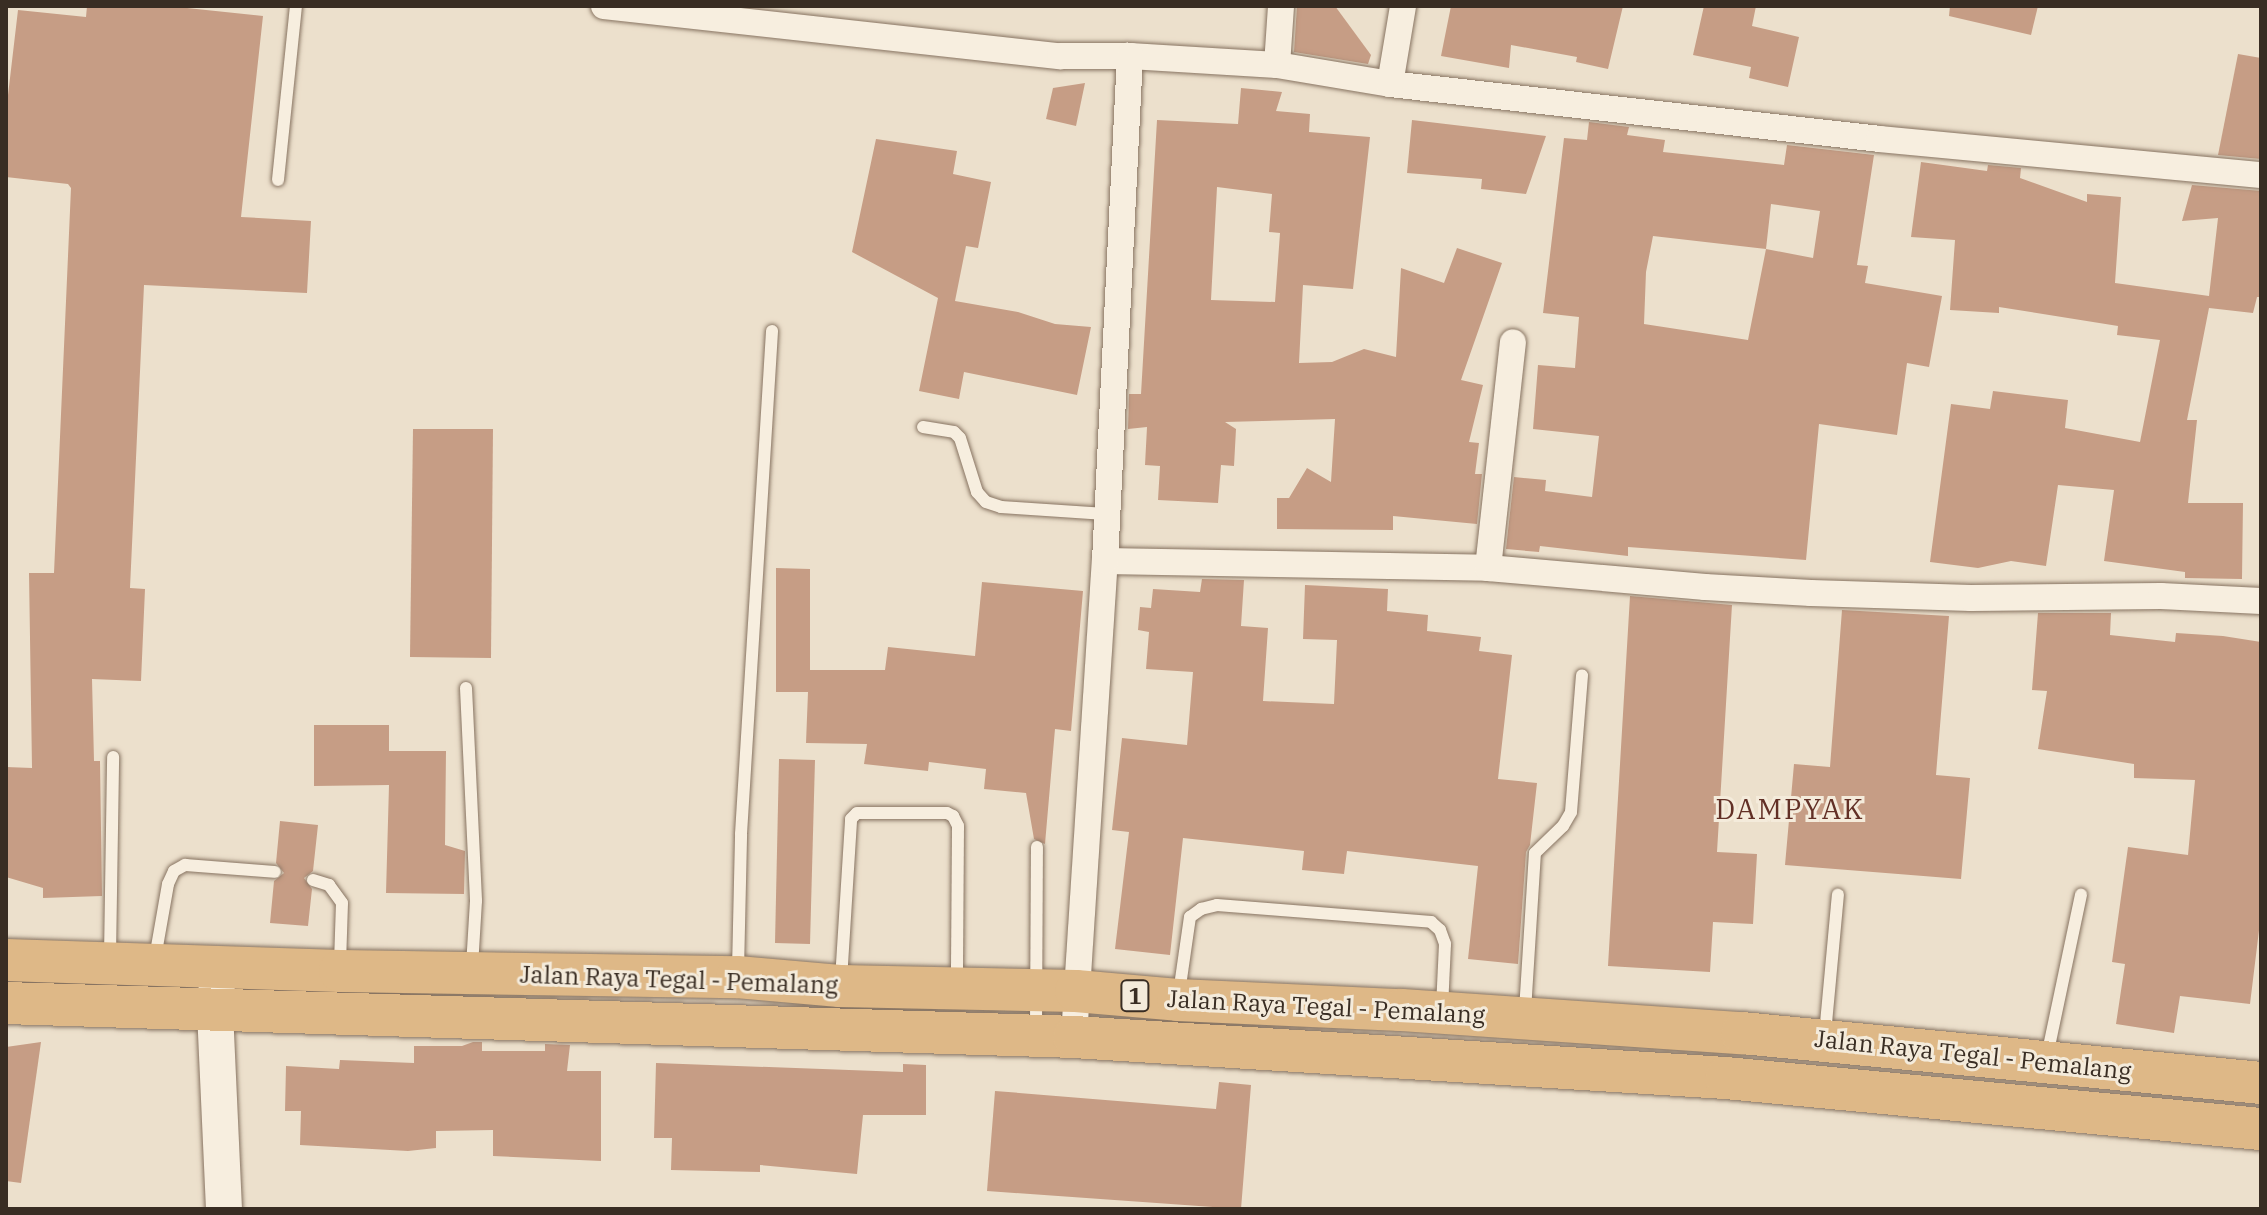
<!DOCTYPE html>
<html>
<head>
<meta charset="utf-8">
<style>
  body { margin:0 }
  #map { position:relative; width:2267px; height:1215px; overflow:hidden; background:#ece0cc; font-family:"IBM Plex Serif",serif }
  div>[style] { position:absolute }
  .building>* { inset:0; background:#c69d85 }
  .roads { filter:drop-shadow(0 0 2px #877361) drop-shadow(0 0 2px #877361) }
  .service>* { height:12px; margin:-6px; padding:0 6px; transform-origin:6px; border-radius:6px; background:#f7eedf }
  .minor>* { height:26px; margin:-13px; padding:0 13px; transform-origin:13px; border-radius:13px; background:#f7eedf }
  .secondary>* { height:36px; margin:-18px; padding:0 18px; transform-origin:18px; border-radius:18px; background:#f7eedf }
  .trunk>* { height:42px; margin:-21px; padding:0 21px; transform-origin:21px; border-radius:21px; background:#deb887 }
  span { translate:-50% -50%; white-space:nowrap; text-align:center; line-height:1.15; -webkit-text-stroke:6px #f4ebdb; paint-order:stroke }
  .shield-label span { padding:2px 6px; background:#f4ebdb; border:2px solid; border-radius:6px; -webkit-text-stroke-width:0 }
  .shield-label { font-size:22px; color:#392d23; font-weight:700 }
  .street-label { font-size:24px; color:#392d23 }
  .quarter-label { font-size:28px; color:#623026; letter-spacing:2px }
  .frame { position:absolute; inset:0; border:8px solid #392d23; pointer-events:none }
</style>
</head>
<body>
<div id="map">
  <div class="building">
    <div style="clip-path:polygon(87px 6px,168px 6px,263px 16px,241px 217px,311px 221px,307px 293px,144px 285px,130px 588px,145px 589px,141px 681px,92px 679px,94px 761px,100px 761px,102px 896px,43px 898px,43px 888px,6px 877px,6px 767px,32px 768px,29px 573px,54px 573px,71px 188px,68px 184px,6px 177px,6px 112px,18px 10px,86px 17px)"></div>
    <div style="clip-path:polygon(1297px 6px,1335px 6px,1371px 55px,1368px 64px,1294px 52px)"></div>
    <div style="clip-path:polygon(1451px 6px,1623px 6px,1608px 69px,1576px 62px,1577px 57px,1511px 45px,1509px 68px,1441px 56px)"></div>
    <div style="clip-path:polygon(1704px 6px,1756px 6px,1752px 26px,1799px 37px,1788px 87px,1749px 78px,1751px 67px,1693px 55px)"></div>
    <div style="clip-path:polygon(1950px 6px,2038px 6px,2031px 35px,1949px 16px)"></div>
    <div style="clip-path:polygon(2238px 54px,2261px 58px,2261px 159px,2218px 155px)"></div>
    <div style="clip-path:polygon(1085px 83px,1076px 126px,1046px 119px,1053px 88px)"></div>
    <div style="clip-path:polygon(evenodd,1241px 88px,1282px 92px,1276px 111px,1310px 114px,1309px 132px,1370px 137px,1353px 289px,1303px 285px,1299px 363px,1332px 362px,1364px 349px,1396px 357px,1401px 268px,1444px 283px,1457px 248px,1502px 263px,1461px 380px,1483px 385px,1469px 442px,1479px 443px,1475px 474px,1482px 474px,1477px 524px,1393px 516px,1393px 530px,1277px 529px,1277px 498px,1289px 498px,1307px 468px,1331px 482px,1335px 419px,1225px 422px,1236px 429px,1234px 466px,1221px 465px,1218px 503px,1158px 500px,1160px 466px,1145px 465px,1147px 427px,1128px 429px,1129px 394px,1141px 394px,1157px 120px,1238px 124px,1241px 88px,1217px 187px,1272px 194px,1269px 232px,1280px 233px,1275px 302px,1211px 300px,1217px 187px)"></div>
    <div style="clip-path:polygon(1412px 120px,1546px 136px,1526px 194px,1481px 189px,1482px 179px,1407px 173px)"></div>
    <div style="clip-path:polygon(evenodd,1589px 122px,1629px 127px,1627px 135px,1665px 140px,1663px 152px,1784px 165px,1787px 145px,1874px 155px,1857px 265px,1868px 266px,1865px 283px,1942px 296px,1929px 367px,1907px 363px,1897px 435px,1819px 424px,1806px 560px,1628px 547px,1628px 556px,1540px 546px,1539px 552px,1506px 549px,1514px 477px,1546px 480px,1545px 491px,1592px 497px,1599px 436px,1533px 429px,1538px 365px,1575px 368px,1579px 317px,1543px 313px,1564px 138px,1587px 140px,1589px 122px,1771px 204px,1820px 211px,1813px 258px,1766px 249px,1771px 204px,1589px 122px,1653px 236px,1766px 249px,1748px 340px,1644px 324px,1646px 272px,1653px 236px)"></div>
    <div style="clip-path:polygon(876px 139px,957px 151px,953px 174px,991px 182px,978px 248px,966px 246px,955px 301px,1018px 312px,1055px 324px,1091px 327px,1077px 395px,964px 372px,959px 399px,919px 391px,938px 298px,852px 252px)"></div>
    <div style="clip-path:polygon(1921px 162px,1987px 171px,1988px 165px,2021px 168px,2020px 178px,2087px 202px,2087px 194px,2121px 197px,2115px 283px,2209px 296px,2218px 218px,2182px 221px,2192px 185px,2261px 191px,2261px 297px,2257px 297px,2253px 313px,2209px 308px,2187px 420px,2197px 420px,2188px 503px,2243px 503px,2242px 579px,2185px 578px,2185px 572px,2104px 561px,2114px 490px,2058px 485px,2046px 566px,2011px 561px,1978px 568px,1930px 562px,1951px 404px,1990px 409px,1993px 391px,2068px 400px,2065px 428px,2140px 442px,2160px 340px,2117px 335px,2118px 326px,1999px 307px,1999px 313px,1950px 310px,1955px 240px,1911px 237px)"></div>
    <div style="clip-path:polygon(413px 429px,493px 429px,491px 658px,410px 657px)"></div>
    <div style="clip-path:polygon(776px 568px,810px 569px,810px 670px,885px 670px,888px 647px,975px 656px,982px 582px,1083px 591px,1071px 731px,1055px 729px,1045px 844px,1034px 839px,1026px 793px,984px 789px,986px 769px,929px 762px,928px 771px,864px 764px,867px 744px,806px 743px,808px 692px,776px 692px)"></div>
    <div style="clip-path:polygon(1202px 579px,1244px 580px,1241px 626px,1268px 628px,1263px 701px,1334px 704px,1337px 640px,1303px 639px,1305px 585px,1388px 589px,1387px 611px,1428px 615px,1427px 631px,1481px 637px,1479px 651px,1512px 655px,1498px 779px,1537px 783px,1530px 845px,1526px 852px,1518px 964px,1468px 959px,1478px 866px,1347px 851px,1344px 874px,1302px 870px,1304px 851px,1183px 838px,1170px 955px,1115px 949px,1129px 832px,1112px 830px,1122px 738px,1187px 745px,1193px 672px,1146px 669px,1149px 632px,1138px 630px,1140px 607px,1151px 608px,1153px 589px,1200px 592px)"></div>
    <div style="clip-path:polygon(1630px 596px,1732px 605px,1717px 852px,1757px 854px,1753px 924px,1713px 922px,1710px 972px,1608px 966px)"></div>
    <div style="clip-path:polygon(1842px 610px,1949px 616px,1936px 775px,1970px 778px,1961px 879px,1785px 865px,1794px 764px,1830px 767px)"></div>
    <div style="clip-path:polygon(2038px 613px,2111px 613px,2110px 635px,2175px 642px,2176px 633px,2223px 636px,2261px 642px,2261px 914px,2250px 1004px,2180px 996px,2174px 1033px,2116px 1024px,2125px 964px,2112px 962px,2128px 847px,2188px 855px,2195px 780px,2134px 778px,2134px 764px,2038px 749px,2047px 691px,2032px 690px)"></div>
    <div style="clip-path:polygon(314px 725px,389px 725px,389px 751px,446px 751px,445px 845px,465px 851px,464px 894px,386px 893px,389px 785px,314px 786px)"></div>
    <div style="clip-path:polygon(779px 759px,815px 760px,810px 944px,775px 943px)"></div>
    <div style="clip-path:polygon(280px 821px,318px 825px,313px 871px,304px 878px,312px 889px,308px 926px,270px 923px,274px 881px,284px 873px,276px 863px)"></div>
    <div style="clip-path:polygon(41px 1042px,21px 1183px,6px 1181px,6px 1047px)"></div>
    <div style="clip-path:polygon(473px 1042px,482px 1042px,482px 1051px,545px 1051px,545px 1044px,570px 1045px,567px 1071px,601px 1071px,601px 1161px,493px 1156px,493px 1130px,436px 1131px,436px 1148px,408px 1151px,300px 1145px,301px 1111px,285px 1111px,286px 1066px,339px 1069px,340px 1060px,414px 1063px,414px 1046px,462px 1046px)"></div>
    <div style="clip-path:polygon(656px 1063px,903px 1072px,903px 1064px,926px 1065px,926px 1115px,863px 1115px,857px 1174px,760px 1165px,760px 1172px,671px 1170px,672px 1138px,654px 1138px)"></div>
    <div style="clip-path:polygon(1219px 1082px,1251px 1085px,1241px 1209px,987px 1191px,995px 1091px,1216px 1109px)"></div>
  </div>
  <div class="roads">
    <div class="service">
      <div style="left:278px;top:180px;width:175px;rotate:-84.1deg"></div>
      <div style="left:923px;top:427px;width:31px;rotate:9deg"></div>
      <div style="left:954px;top:432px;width:8px;rotate:45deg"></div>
      <div style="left:960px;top:438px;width:57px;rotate:72.5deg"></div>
      <div style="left:977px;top:492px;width:13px;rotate:48deg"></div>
      <div style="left:986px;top:502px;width:16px;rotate:18deg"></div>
      <div style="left:1001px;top:507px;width:105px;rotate:3.8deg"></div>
      <div style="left:466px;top:688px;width:213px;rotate:87.3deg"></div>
      <div style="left:476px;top:901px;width:65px;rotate:93.5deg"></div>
      <div style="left:313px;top:880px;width:17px;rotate:17deg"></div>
      <div style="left:329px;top:885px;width:22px;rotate:54deg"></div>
      <div style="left:342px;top:903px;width:61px;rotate:91.9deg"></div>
      <div style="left:110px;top:956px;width:199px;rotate:-89.1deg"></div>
      <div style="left:155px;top:958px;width:75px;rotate:-80deg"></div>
      <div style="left:168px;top:884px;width:14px;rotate:-65deg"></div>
      <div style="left:174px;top:871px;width:13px;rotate:-29deg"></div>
      <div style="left:185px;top:865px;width:90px;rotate:4.4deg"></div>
      <div style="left:738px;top:970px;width:136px;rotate:-88.7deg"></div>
      <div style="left:741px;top:834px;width:504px;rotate:-86.47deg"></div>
      <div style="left:841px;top:980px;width:161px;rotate:-86.4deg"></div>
      <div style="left:851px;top:819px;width:8px;rotate:-45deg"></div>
      <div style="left:857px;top:813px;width:90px"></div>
      <div style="left:947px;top:813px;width:7px;rotate:27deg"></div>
      <div style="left:953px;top:816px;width:11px;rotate:63deg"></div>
      <div style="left:958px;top:826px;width:155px;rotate:90.4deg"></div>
      <div style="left:1179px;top:993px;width:77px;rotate:-81.8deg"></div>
      <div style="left:1190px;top:917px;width:14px;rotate:-36deg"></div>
      <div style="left:1201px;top:909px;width:16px;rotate:-14deg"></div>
      <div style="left:1217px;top:905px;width:215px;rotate:4.5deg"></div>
      <div style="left:1431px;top:922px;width:12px;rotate:42deg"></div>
      <div style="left:1440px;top:930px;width:15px;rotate:70deg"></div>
      <div style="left:1445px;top:944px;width:64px;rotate:92.7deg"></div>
      <div style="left:1525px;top:1011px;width:158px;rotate:-86.4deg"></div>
      <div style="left:1535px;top:853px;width:39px;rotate:-44deg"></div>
      <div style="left:1563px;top:826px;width:16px;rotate:-60deg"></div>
      <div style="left:1571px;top:812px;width:137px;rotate:-85.4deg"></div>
      <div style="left:1036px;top:1028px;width:181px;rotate:-89.7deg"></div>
      <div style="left:1825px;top:1034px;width:140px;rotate:-84.7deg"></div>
      <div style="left:2047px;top:1056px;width:165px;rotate:-78.1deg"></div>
    </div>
    <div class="minor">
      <div style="left:604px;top:6px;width:459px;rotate:6.3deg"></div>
      <div style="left:1060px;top:56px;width:70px"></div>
      <div style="left:1130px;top:56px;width:147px;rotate:3.5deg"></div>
      <div style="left:1277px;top:65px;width:115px;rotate:9.5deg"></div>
      <div style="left:1390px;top:84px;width:492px;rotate:6.4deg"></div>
      <div style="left:1879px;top:139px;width:384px;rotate:5.4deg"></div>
      <div style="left:1277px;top:65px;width:59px;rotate:-86.1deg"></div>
      <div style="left:1390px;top:84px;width:79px;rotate:-80.5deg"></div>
      <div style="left:1105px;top:561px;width:383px;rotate:1deg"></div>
      <div style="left:1488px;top:568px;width:218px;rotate:5deg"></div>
      <div style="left:1705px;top:587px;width:106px;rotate:3.2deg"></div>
      <div style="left:1811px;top:593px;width:160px;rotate:1.8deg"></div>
      <div style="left:1971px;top:598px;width:190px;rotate:-0.6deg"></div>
      <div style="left:2161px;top:596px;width:100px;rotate:2.9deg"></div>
      <div style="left:1488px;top:568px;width:227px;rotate:-83.7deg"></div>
      <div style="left:1074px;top:1037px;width:477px;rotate:-86.3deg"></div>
      <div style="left:1105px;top:561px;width:506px;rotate:-87.17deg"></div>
    </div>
    <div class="secondary">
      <div style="left:217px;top:983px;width:28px;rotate:94deg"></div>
      <div style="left:215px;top:1011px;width:198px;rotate:87.4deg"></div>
    </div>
    <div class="trunk">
      <div style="left:6px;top:960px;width:334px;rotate:1.9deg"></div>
      <div style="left:340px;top:971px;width:397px;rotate:0.9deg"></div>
      <div style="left:737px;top:977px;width:103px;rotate:5deg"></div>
      <div style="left:840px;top:986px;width:236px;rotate:1.2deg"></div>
      <div style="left:1076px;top:991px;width:102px;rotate:5deg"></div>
      <div style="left:1178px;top:1000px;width:223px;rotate:2.6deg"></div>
      <div style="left:1401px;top:1010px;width:342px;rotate:3.9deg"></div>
      <div style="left:1742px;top:1033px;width:521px;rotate:5.5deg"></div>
      <div style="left:6px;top:1003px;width:1069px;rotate:1.82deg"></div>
      <div style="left:1074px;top:1037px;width:653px;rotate:3.6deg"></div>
      <div style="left:1726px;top:1078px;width:537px;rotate:5.45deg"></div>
    </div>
  </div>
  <div class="shield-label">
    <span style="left:1135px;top:996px">1</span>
  </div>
  <div class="street-label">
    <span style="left:679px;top:980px;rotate:2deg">Jalan Raya Tegal - Pemalang</span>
    <span style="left:1326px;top:1007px;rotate:3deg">Jalan Raya Tegal - Pemalang</span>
    <span style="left:1973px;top:1055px;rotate:6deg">Jalan Raya Tegal - Pemalang</span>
  </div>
  <div class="quarter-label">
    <span style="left:1790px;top:809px">DAMPYAK</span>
  </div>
  <div class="frame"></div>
</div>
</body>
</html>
